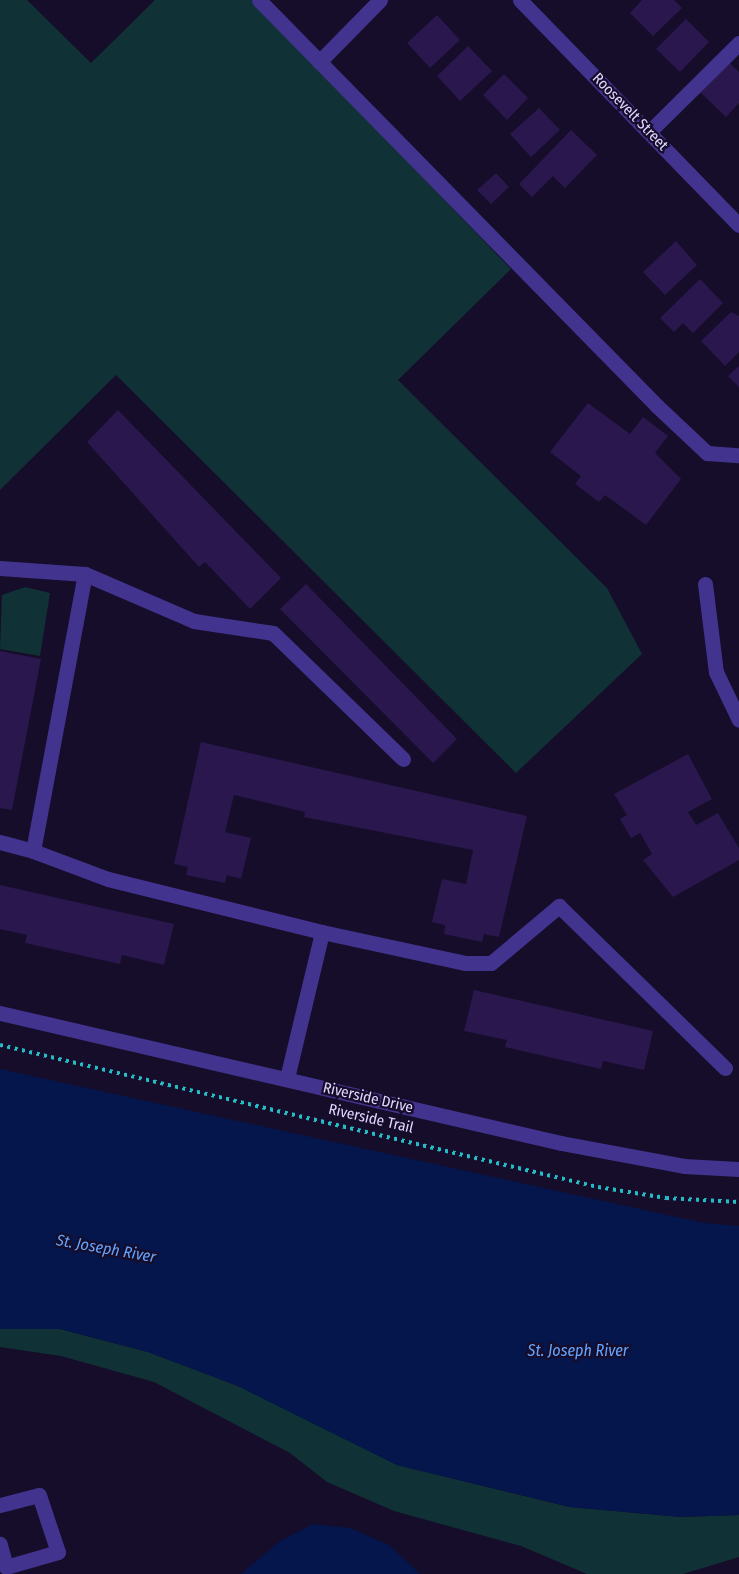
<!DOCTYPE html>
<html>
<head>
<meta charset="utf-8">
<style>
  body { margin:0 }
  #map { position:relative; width:739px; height:1574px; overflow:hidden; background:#160d2a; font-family:"Fira Sans Condensed",sans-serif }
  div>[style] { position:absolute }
  .green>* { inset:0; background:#103135 }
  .water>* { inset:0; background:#04164c }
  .building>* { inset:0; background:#29174d }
  .path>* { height:4px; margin-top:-2px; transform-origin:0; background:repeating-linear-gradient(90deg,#22bdc7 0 3px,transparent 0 7.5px) }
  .service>* { height:15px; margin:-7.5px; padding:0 7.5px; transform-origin:7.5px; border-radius:7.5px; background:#42338e }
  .minor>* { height:15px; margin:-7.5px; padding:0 7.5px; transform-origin:7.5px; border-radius:7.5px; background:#42338e }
  .tertiary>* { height:15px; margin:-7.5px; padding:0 7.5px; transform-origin:7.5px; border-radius:7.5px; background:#42338e }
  span { translate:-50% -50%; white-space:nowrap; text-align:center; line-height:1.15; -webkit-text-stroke:4.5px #160d2a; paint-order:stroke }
  .street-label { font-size:15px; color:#e0d6ff }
  .water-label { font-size:16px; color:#64a4ff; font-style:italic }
</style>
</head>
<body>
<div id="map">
  <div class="green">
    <div style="clip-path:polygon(0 0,27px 0,91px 63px,155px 0,251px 0,511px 269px,398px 380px,607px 588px,642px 654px,516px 773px,116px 375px,0 490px)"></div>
    <div style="clip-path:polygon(25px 587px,50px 593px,40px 656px,0 649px,2px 595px)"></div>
    <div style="clip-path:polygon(0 1329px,60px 1329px,148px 1352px,238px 1386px,397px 1465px,570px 1507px,681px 1517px,739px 1515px,739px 1557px,683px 1574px,587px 1574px,521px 1546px,394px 1511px,327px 1482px,290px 1453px,154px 1382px,61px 1356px,0 1347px)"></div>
  </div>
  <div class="water">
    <div style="clip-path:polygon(0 1069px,704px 1223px,739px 1226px,739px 1515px,681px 1517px,570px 1507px,397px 1465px,238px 1386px,148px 1352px,60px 1329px,0 1329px)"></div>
    <div style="clip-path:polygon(313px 1524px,350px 1528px,389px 1545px,420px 1574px,241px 1574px,280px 1541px)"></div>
  </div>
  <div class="building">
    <div style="clip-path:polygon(642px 0,674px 0,682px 8px,653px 36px,630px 13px)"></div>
    <div style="clip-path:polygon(437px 15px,460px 40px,430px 68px,407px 43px)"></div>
    <div style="clip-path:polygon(686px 19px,709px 42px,680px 72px,656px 49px)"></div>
    <div style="clip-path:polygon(468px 46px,492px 71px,460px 101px,437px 76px)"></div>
    <div style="clip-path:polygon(729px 62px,739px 72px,739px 103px,726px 117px,700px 92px)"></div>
    <div style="clip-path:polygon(504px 74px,528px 98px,507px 120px,483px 95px)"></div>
    <div style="clip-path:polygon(539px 108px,560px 130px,531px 157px,510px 134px)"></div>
    <div style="clip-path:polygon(571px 130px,597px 155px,565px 188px,553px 176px,532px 197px,519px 184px)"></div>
    <div style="clip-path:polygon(496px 173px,509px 187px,491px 204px,477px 190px)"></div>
    <div style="clip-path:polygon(676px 241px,697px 265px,665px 295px,643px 272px)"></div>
    <div style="clip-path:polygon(700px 279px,723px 303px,693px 333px,683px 323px,674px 332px,660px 318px)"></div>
    <div style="clip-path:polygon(731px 312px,739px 316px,739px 352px,725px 366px,701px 341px)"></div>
    <div style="clip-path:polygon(739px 366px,739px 387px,728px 376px)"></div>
    <div style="clip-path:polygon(588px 403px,630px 434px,643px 417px,668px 436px,655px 453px,681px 479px,646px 525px,605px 495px,599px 502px,575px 484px,581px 476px,550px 452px)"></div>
    <div style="clip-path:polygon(118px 410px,281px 578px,250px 609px,205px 562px,199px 567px,87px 442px)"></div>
    <div style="clip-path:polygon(306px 584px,457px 739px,433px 763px,280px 609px)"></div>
    <div style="clip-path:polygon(0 651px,41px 659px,12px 810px,0 808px)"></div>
    <div style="clip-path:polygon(201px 742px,527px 816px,499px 937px,484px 934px,482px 942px,444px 934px,445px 925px,432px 922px,442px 879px,466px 884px,473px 850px,304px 817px,305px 812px,234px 795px,225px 832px,251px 838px,241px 879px,227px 875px,225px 883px,186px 875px,188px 867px,174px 864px)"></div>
    <div style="clip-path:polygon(688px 754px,712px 799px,688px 812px,696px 825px,718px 813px,739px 848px,739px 860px,673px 897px,643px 860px,652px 854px,640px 833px,631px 838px,620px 819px,627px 815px,614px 794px)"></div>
    <div style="clip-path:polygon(0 885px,174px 924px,164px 965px,122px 955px,120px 964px,25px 943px,27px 935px,0 929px)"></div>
    <div style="clip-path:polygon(474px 990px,653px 1031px,644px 1070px,603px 1061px,601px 1069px,505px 1047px,507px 1040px,464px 1031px)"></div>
  </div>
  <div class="path">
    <div style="left:0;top:1045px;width:615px;rotate:13.36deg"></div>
    <div style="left:598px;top:1187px;width:69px;rotate:9.2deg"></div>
    <div style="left:666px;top:1198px;width:73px;rotate:3.1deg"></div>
  </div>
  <div class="service">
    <div style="left:259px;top:0;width:569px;rotate:45.57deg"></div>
    <div style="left:657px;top:406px;width:69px;rotate:43.2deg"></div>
    <div style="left:707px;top:453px;width:32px;rotate:4deg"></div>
    <div style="left:319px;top:62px;width:87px;rotate:-45.5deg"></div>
    <div style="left:649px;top:132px;width:127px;rotate:-44.7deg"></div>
    <div style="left:0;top:568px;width:85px;rotate:4deg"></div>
    <div style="left:0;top:842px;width:34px;rotate:15deg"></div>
    <div style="left:322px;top:932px;width:220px;rotate:-166.1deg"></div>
    <div style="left:108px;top:879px;width:80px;rotate:-159.5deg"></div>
    <div style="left:33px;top:851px;width:282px;rotate:-79.4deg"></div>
    <div style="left:85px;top:574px;width:119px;rotate:23.3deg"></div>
    <div style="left:194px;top:621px;width:80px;rotate:8.6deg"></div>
    <div style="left:273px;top:633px;width:181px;rotate:44.1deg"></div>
    <div style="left:287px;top:1078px;width:150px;rotate:-76.5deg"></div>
    <div style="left:322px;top:932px;width:146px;rotate:12.2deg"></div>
    <div style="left:465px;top:963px;width:26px"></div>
    <div style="left:491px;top:963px;width:89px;rotate:-40deg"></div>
    <div style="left:559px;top:906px;width:232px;rotate:44.3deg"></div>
    <div style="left:0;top:1505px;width:40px;rotate:-14.4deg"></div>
    <div style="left:39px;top:1495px;width:60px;rotate:71.6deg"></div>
    <div style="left:58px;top:1552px;width:54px;rotate:163.9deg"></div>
    <div style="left:6px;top:1567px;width:24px;rotate:-105deg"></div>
  </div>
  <div class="minor">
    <div style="left:520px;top:0;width:314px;rotate:45.8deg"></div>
    <div style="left:705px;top:584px;width:89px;rotate:82.9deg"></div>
    <div style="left:716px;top:672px;width:53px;rotate:64.4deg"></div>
  </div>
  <div class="tertiary">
    <div style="left:0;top:1013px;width:576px;rotate:13.05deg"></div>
    <div style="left:561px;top:1143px;width:125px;rotate:10.6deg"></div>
    <div style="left:684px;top:1166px;width:55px;rotate:3.1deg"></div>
  </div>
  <div class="street-label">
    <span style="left:630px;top:112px;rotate:46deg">Roosevelt Street</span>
    <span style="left:368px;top:1098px;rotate:13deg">Riverside Drive</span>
    <span style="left:371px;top:1119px;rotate:13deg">Riverside Trail</span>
  </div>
  <div class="water-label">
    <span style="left:106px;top:1249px;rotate:10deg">St. Joseph River</span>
    <span style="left:578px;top:1351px">St. Joseph River</span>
  </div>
</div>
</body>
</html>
